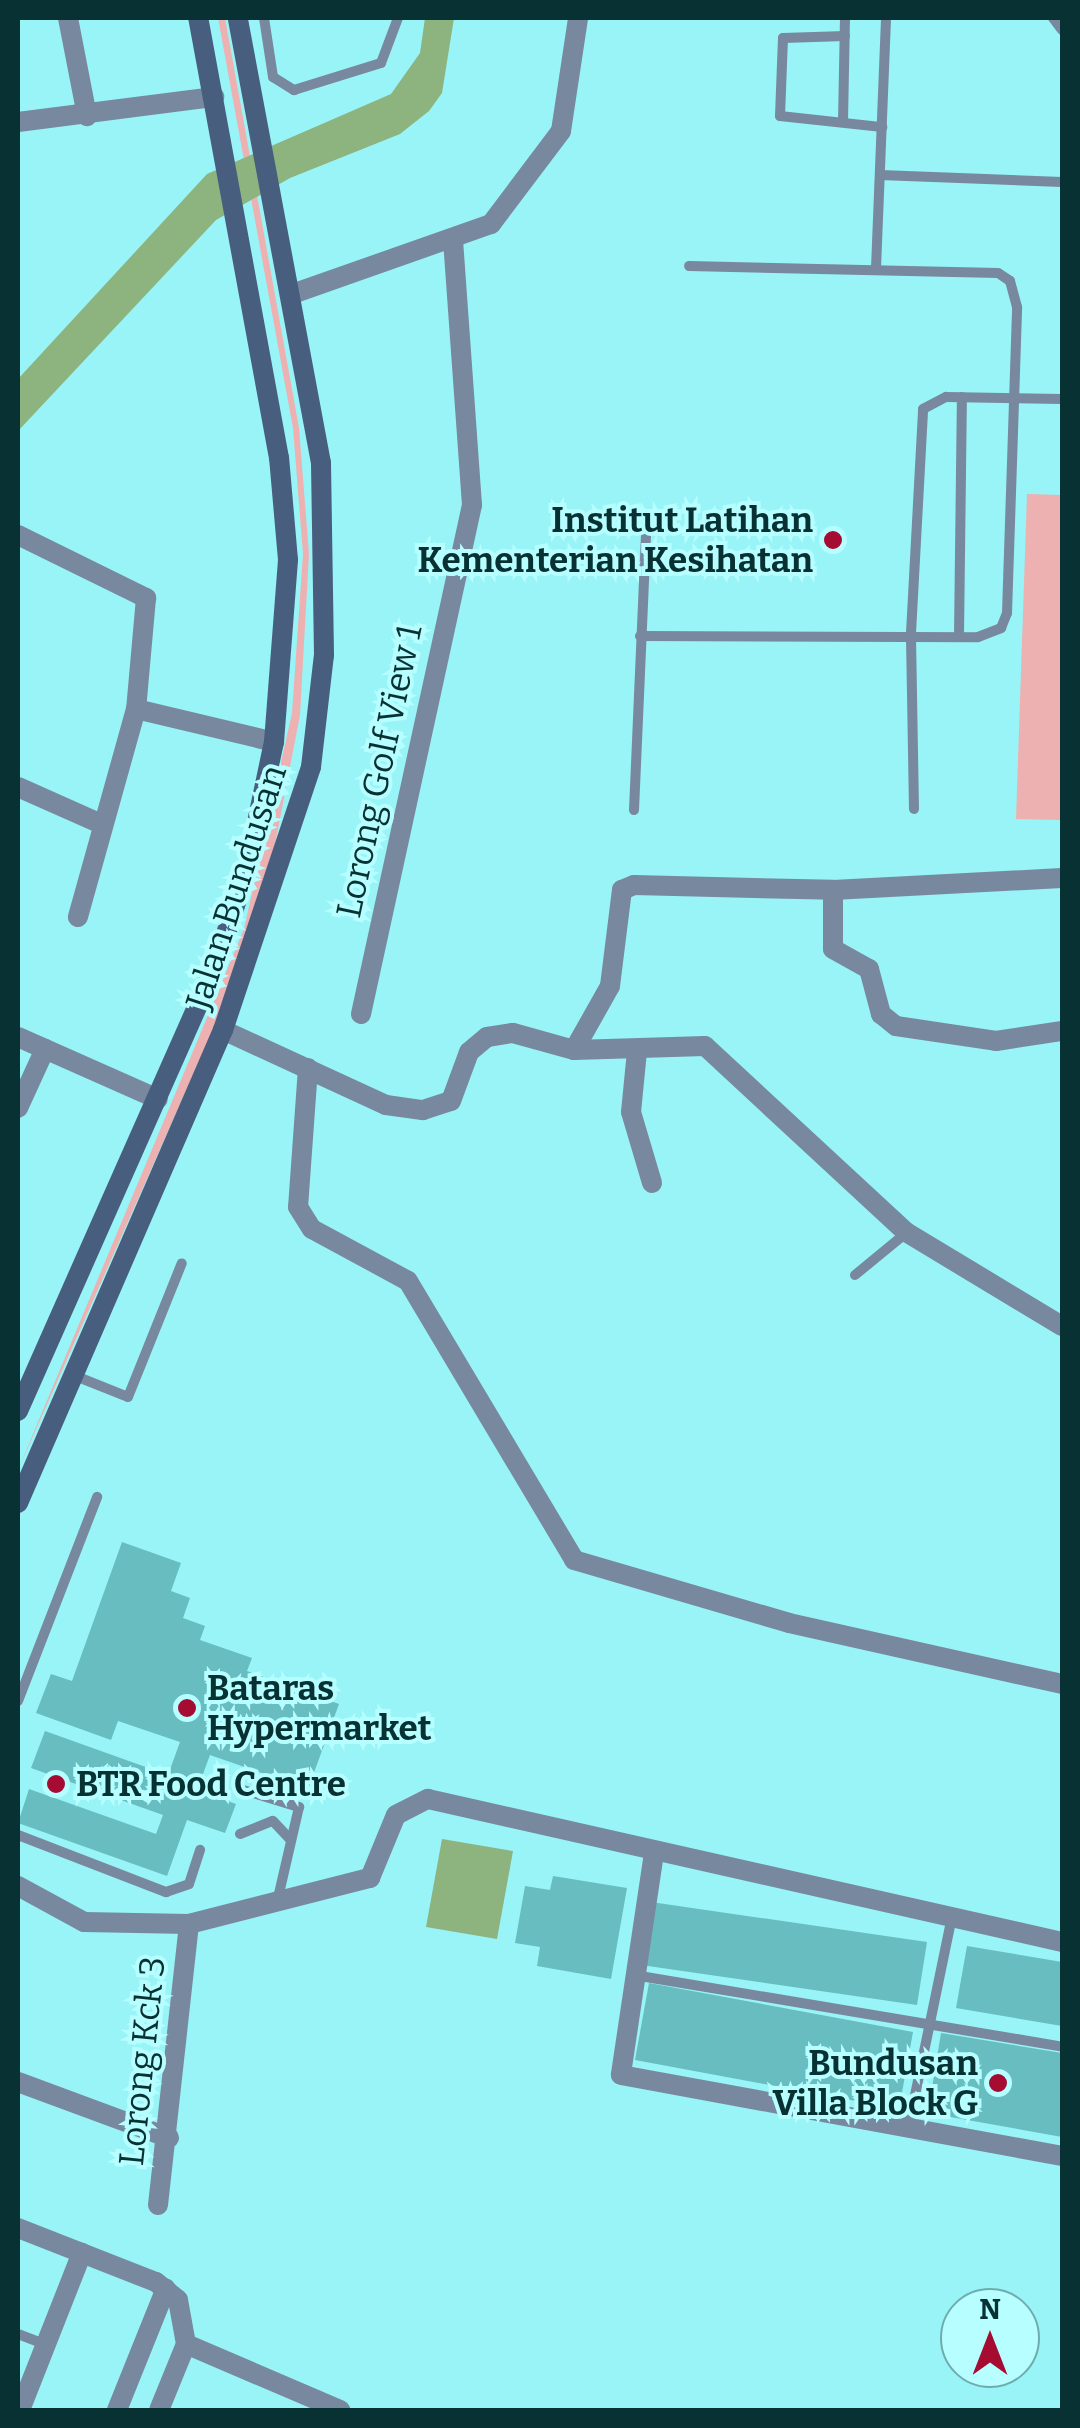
<!DOCTYPE html>
<html>
<head>
<meta charset="utf-8">
<style>
  body { margin:0 }
  #map { position:relative; width:1080px; height:2428px; overflow:hidden; background:#98f4f6; font-family:Bitter,serif }
  div>[style] { position:absolute }
  .green>* { inset:0; background:#edb1b2 }
  .water>* { inset:0; background:#8db37f }
  .building>* { inset:0; background:#67bdbf }
  .service>* { height:10px; margin:-5px; padding:0 5px; transform-origin:5px; border-radius:5px; background:#78889f }
  .minor>* { height:20px; margin:-10px; padding:0 10px; transform-origin:10px; border-radius:10px; background:#78889f }
  .secondary>* { height:20px; margin:-10px; padding:0 10px; transform-origin:10px; border-radius:10px; background:#475e7f }
  .dots>* { width:28px; height:28px; translate:-50% -50%; box-sizing:border-box; border:5px solid #b6feff; border-radius:50% }
  span { translate:-50% -50%; white-space:nowrap; text-align:center; line-height:1.15; -webkit-text-stroke:8px #b6feff; paint-order:stroke }
  .poi-label { font-size:35px; color:#073132; font-weight:700 }
  .right { translate:-100% -50%; text-align:right }
  .left { translate:0 -50%; text-align:left }
  .street-label { font-size:35px; color:#073132 }
  .frame { position:absolute; inset:0; border:20px solid #073132; pointer-events:none }
  .north { position:absolute; left:940px; top:2288px; width:100px; height:100px; box-sizing:border-box; background:#b6feff; border:2px solid #70acad; border-radius:50%; rotate:0deg; font-size:28px; font-weight:700; line-height:40px; text-align:center; color:#073132 }
  .north::after { content:''; display:block; margin:auto; width:35px; height:45px; background:#a60b31; clip-path:polygon(50% 0,100% 100%,50% 72%,0 100%) }
</style>
</head>
<body>
<div id="map">
  <div class="green">
    <div style="clip-path:polygon(218px 18px,225px 18px,299px 428px,309px 554px,300px 715px,273px 855px,219px 1016px,18px 1470px,244px 929px,292px 713px,303px 554px,293px 428px)"></div>
    <div style="clip-path:polygon(1027px 494px,1062px 495px,1062px 820px,1016px 819px)"></div>
  </div>
  <div class="water">
    <div style="clip-path:polygon(425px 18px,454px 18px,442px 93px,429px 111px,400px 134px,290px 178px,216px 220px,18px 431px,18px 379px,207px 174px,391px 94px,420px 53px)"></div>
    <div style="clip-path:polygon(442px 1839px,513px 1851px,497px 1939px,426px 1927px)"></div>
  </div>
  <div class="building">
    <div style="clip-path:polygon(122px 1542px,181px 1563px,171px 1591px,190px 1598px,183px 1618px,205px 1626px,200px 1640px,252px 1658px,247px 1671px,339px 1704px,308px 1789px,210px 1755px,197px 1790px,236px 1804px,225px 1833px,187px 1820px,167px 1876px,18px 1823px,29px 1789px,156px 1834px,163px 1815px,31px 1768px,45px 1731px,168px 1775px,180px 1742px,118px 1721px,111px 1740px,36px 1713px,51px 1674px,72px 1681px)"></div>
    <div style="clip-path:polygon(553px 1876px,627px 1888px,611px 1979px,537px 1966px,540px 1947px,515px 1943px,525px 1886px,550px 1890px)"></div>
    <div style="clip-path:polygon(651px 1902px,927px 1942px,917px 2005px,641px 1965px)"></div>
    <div style="clip-path:polygon(967px 1946px,1062px 1962px,1062px 2026px,956px 2008px)"></div>
    <div style="clip-path:polygon(649px 1983px,913px 2032px,899px 2109px,635px 2060px)"></div>
    <div style="clip-path:polygon(941px 2033px,1062px 2053px,1062px 2137px,928px 2113px)"></div>
  </div>
  <div class="service">
    <div style="left:264px;top:18px;width:60px;rotate:81.3deg"></div>
    <div style="left:273px;top:77px;width:25px;rotate:32deg"></div>
    <div style="left:294px;top:90px;width:91px;rotate:-17.2deg"></div>
    <div style="left:381px;top:63px;width:48px;rotate:-69.3deg"></div>
    <div style="left:1053px;top:18px;width:15px;rotate:53deg"></div>
    <div style="left:845px;top:36px;width:62px;rotate:178.2deg"></div>
    <div style="left:783px;top:38px;width:78px;rotate:92.2deg"></div>
    <div style="left:780px;top:116px;width:103px;rotate:6.2deg"></div>
    <div style="left:843px;top:122px;width:104px;rotate:-88.9deg"></div>
    <div style="left:880px;top:175px;width:182px;rotate:2.2deg"></div>
    <div style="left:876px;top:268px;width:250px;rotate:-87.7deg"></div>
    <div style="left:640px;top:636px;width:338px;rotate:0.2deg"></div>
    <div style="left:978px;top:637px;width:25px;rotate:-21deg"></div>
    <div style="left:1001px;top:628px;width:16px;rotate:-68deg"></div>
    <div style="left:1007px;top:613px;width:306px;rotate:-88.1deg"></div>
    <div style="left:1017px;top:307px;width:27px;rotate:-105deg"></div>
    <div style="left:1010px;top:281px;width:14px;rotate:-146deg"></div>
    <div style="left:998px;top:273px;width:309px;rotate:-178.7deg"></div>
    <div style="left:959px;top:636px;width:239px;rotate:-89.3deg"></div>
    <div style="left:914px;top:809px;width:176px;rotate:-91deg"></div>
    <div style="left:911px;top:633px;width:224px;rotate:-86.9deg"></div>
    <div style="left:923px;top:409px;width:26px;rotate:-28deg"></div>
    <div style="left:946px;top:397px;width:116px;rotate:1deg"></div>
    <div style="left:634px;top:810px;width:279px;rotate:-87.5deg"></div>
    <div style="left:855px;top:1275px;width:66px;rotate:-39.5deg"></div>
    <div style="left:73px;top:1375px;width:59px;rotate:21.8deg"></div>
    <div style="left:128px;top:1397px;width:144px;rotate:-68.1deg"></div>
    <div style="left:18px;top:1701px;width:219px;rotate:-68.8deg"></div>
    <div style="left:240px;top:1789px;width:62px;rotate:17deg"></div>
    <div style="left:299px;top:1807px;width:98px;rotate:103deg"></div>
    <div style="left:240px;top:1834px;width:35px;rotate:-22deg"></div>
    <div style="left:273px;top:1821px;width:25px;rotate:47deg"></div>
    <div style="left:18px;top:1835px;width:159px;rotate:21.1deg"></div>
    <div style="left:166px;top:1892px;width:24px;rotate:-19deg"></div>
    <div style="left:189px;top:1884px;width:36px;rotate:-72deg"></div>
    <div style="left:634px;top:1975px;width:434px;rotate:9.5deg"></div>
    <div style="left:908px;top:2129px;width:217px;rotate:-78.3deg"></div>
    <div style="left:18px;top:2334px;width:30px;rotate:21deg"></div>
  </div>
  <div class="minor">
    <div style="left:68px;top:18px;width:100px;rotate:79deg"></div>
    <div style="left:18px;top:122px;width:198px;rotate:-7.3deg"></div>
    <div style="left:295px;top:293px;width:208px;rotate:-19.4deg"></div>
    <div style="left:491px;top:224px;width:116px;rotate:-53deg"></div>
    <div style="left:561px;top:131px;width:114px;rotate:-81.4deg"></div>
    <div style="left:18px;top:535px;width:143px;rotate:26.2deg"></div>
    <div style="left:146px;top:598px;width:111px;rotate:95.1deg"></div>
    <div style="left:136px;top:709px;width:216px;rotate:105.6deg"></div>
    <div style="left:136px;top:709px;width:142px;rotate:13.4deg"></div>
    <div style="left:18px;top:787px;width:89px;rotate:24deg"></div>
    <div style="left:833px;top:890px;width:59px;rotate:90deg"></div>
    <div style="left:833px;top:949px;width:41px;rotate:29.1deg"></div>
    <div style="left:869px;top:969px;width:47px;rotate:75.1deg"></div>
    <div style="left:881px;top:1014px;width:19px;rotate:39deg"></div>
    <div style="left:896px;top:1026px;width:101px;rotate:8.5deg"></div>
    <div style="left:996px;top:1041px;width:67px;rotate:-8.6deg"></div>
    <div style="left:361px;top:1014px;width:521px;rotate:-77.7deg"></div>
    <div style="left:472px;top:505px;width:263px;rotate:-94.1deg"></div>
    <div style="left:223px;top:1030px;width:179px;rotate:24.7deg"></div>
    <div style="left:386px;top:1105px;width:37px;rotate:8deg"></div>
    <div style="left:423px;top:1110px;width:29px;rotate:-18deg"></div>
    <div style="left:451px;top:1101px;width:52px;rotate:-69.8deg"></div>
    <div style="left:469px;top:1052px;width:23px;rotate:-40deg"></div>
    <div style="left:487px;top:1037px;width:26px;rotate:-9deg"></div>
    <div style="left:513px;top:1033px;width:63px;rotate:15.6deg"></div>
    <div style="left:574px;top:1050px;width:131px;rotate:-1.7deg"></div>
    <div style="left:705px;top:1046px;width:274px;rotate:42.8deg"></div>
    <div style="left:906px;top:1232px;width:182px;rotate:31.1deg"></div>
    <div style="left:18px;top:1037px;width:153px;rotate:23.9deg"></div>
    <div style="left:574px;top:1050px;width:73px;rotate:-60.6deg"></div>
    <div style="left:610px;top:986px;width:97px;rotate:-82.9deg"></div>
    <div style="left:622px;top:890px;width:13px;rotate:-23deg"></div>
    <div style="left:634px;top:885px;width:199px;rotate:1.4deg"></div>
    <div style="left:833px;top:890px;width:229px;rotate:-3deg"></div>
    <div style="left:637px;top:1051px;width:61px;rotate:95.6deg"></div>
    <div style="left:631px;top:1112px;width:74px;rotate:73.5deg"></div>
    <div style="left:308px;top:1068px;width:139px;rotate:94.1deg"></div>
    <div style="left:298px;top:1207px;width:26px;rotate:58deg"></div>
    <div style="left:312px;top:1229px;width:109px;rotate:28.4deg"></div>
    <div style="left:408px;top:1281px;width:325px;rotate:59.2deg"></div>
    <div style="left:574px;top:1560px;width:224px;rotate:16.3deg"></div>
    <div style="left:789px;top:1623px;width:280px;rotate:12.6deg"></div>
    <div style="left:18px;top:1108px;width:65px;rotate:-65.4deg"></div>
    <div style="left:654px;top:1853px;width:224px;rotate:98.5deg"></div>
    <div style="left:621px;top:2075px;width:448px;rotate:10.4deg"></div>
    <div style="left:18px;top:1886px;width:75px;rotate:28.6deg"></div>
    <div style="left:84px;top:1922px;width:105px;rotate:1.1deg"></div>
    <div style="left:189px;top:1924px;width:187px;rotate:-14.3deg"></div>
    <div style="left:370px;top:1878px;width:68px;rotate:-67.6deg"></div>
    <div style="left:396px;top:1815px;width:36px;rotate:-27deg"></div>
    <div style="left:428px;top:1799px;width:650px;rotate:12.71deg"></div>
    <div style="left:18px;top:2082px;width:161px;rotate:20.3deg"></div>
    <div style="left:158px;top:2205px;width:283px;rotate:-83.7deg"></div>
    <div style="left:18px;top:2228px;width:148px;rotate:21.4deg"></div>
    <div style="left:156px;top:2282px;width:28px;rotate:39deg"></div>
    <div style="left:178px;top:2300px;width:45px;rotate:79.7deg"></div>
    <div style="left:186px;top:2344px;width:71px;rotate:112.2deg"></div>
    <div style="left:186px;top:2344px;width:168px;rotate:23.2deg"></div>
    <div style="left:20px;top:2410px;width:169px;rotate:-68.5deg"></div>
    <div style="left:117px;top:2410px;width:131px;rotate:-68.1deg"></div>
  </div>
  <div class="secondary">
    <div style="left:18px;top:1411px;width:491px;rotate:-66.1deg"></div>
    <div style="left:217px;top:962px;width:102px;rotate:-72.3deg"></div>
    <div style="left:248px;top:865px;width:126px;rotate:-78.1deg"></div>
    <div style="left:274px;top:742px;width:183px;rotate:-85.6deg"></div>
    <div style="left:288px;top:560px;width:102px;rotate:-95deg"></div>
    <div style="left:279px;top:458px;width:447px;rotate:-100.4deg"></div>
    <div style="left:18px;top:1503px;width:516px;rotate:-66.57deg"></div>
    <div style="left:223px;top:1030px;width:277px;rotate:-71.5deg"></div>
    <div style="left:311px;top:767px;width:113px;rotate:-83.4deg"></div>
    <div style="left:324px;top:655px;width:192px;rotate:-90.9deg"></div>
    <div style="left:321px;top:463px;width:453px;rotate:-100.6deg"></div>
  </div>
  <div class="dots">
    <div style="left:833px;top:540px;background:#a60b31"></div>
    <div style="left:187px;top:1708px;background:#a60b31"></div>
    <div style="left:56px;top:1784px;background:#a60b31"></div>
    <div style="left:998px;top:2083px;background:#a60b31"></div>
  </div>
  <div class="poi-label">
    <span class="right" style="left:813px;top:540px">Institut Latihan<br>Kementerian Kesihatan</span>
    <span class="left" style="left:207px;top:1708px">Bataras<br>Hypermarket</span>
    <span class="left" style="left:76px;top:1784px">BTR Food Centre</span>
    <span class="right" style="left:978px;top:2083px">Bundusan<br>Villa Block G</span>
  </div>
  <div class="street-label">
    <span style="left:379px;top:771px;rotate:-78deg">Lorong Golf View 1</span>
    <span style="left:236px;top:887px;rotate:-72deg">Jalan Bundusan</span>
    <span style="left:142px;top:2061px;rotate:-84deg">Lorong Kck 3</span>
  </div>
  <div class="frame"></div>
  <div class="north">N</div>
</div>
</body>
</html>
